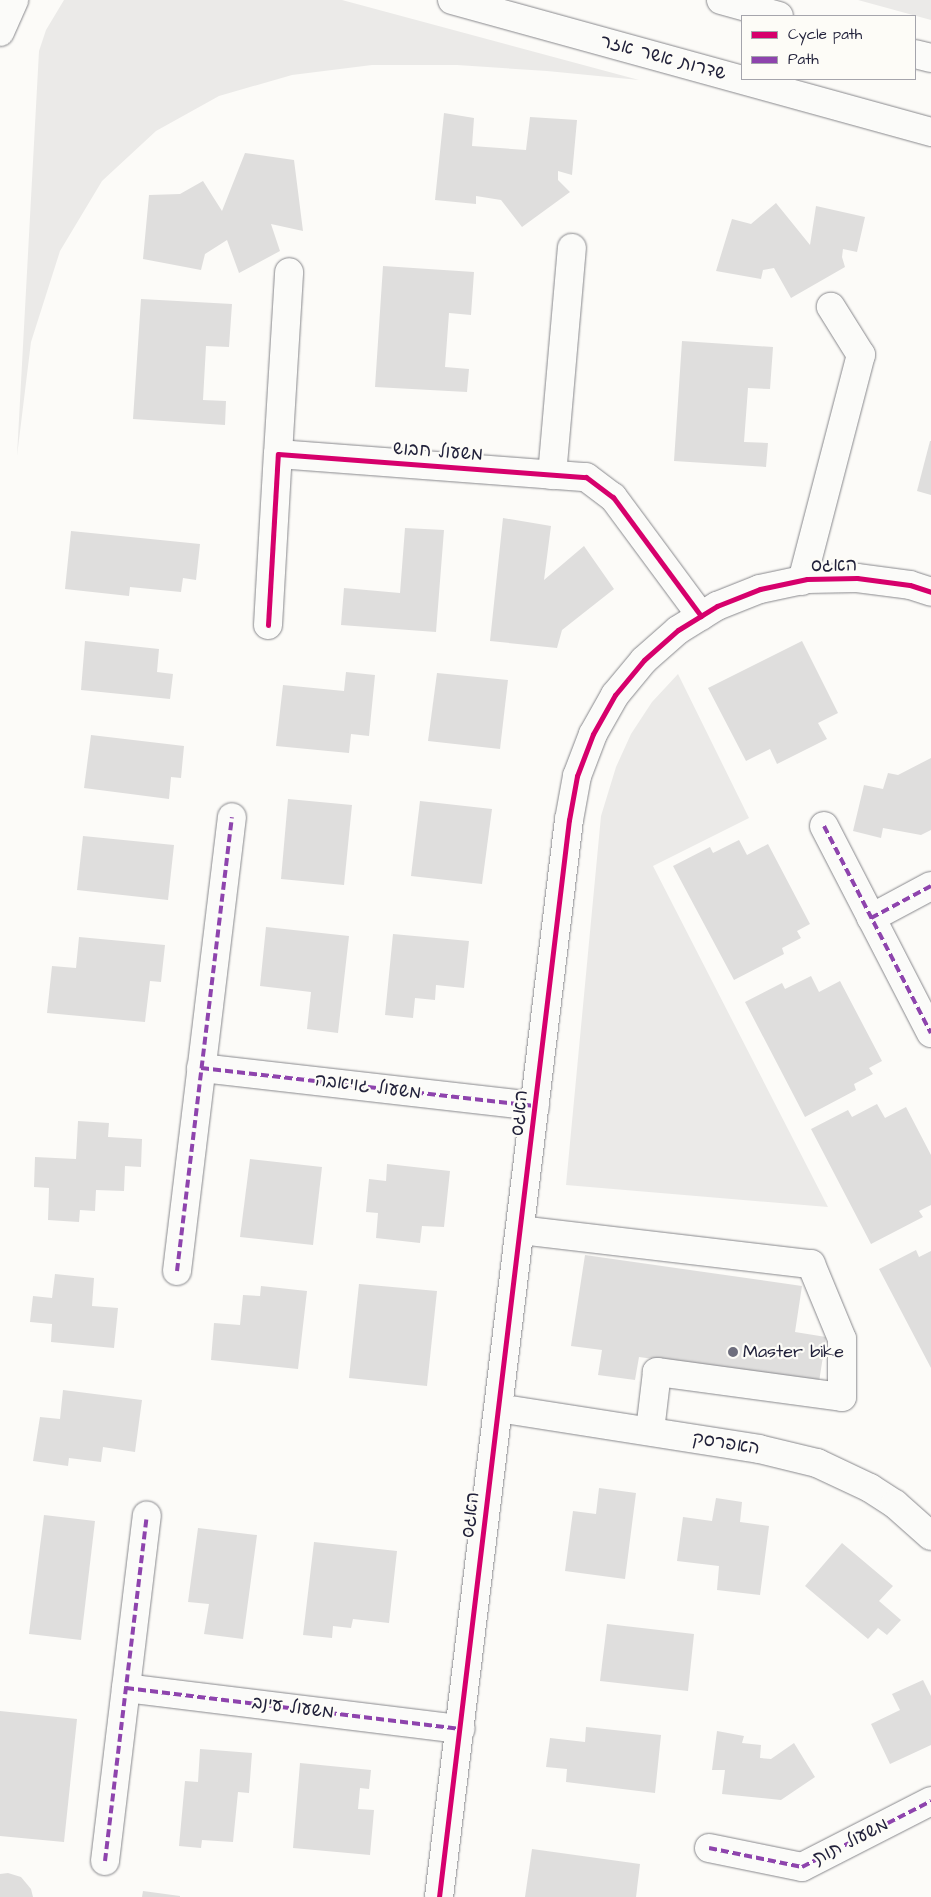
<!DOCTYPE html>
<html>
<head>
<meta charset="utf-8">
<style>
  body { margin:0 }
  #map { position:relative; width:931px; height:1897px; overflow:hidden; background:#fcfbf8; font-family:"Architects Daughter","Playpen Sans Hebrew",sans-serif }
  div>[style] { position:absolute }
  .green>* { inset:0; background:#ebeae8 }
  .building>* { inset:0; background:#dfdedd }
  .roads { filter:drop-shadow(0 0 1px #88888c) drop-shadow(0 0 1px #88888c) }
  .minor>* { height:28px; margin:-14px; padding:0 14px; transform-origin:14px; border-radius:14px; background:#fbfbf9 }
  .quiet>* { height:4px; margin-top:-2px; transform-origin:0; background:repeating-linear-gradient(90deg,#8e44ad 0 8px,transparent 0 12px) }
  .cycleway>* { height:5px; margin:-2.5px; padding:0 2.5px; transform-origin:2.5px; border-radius:2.5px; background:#d6006c }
  .dots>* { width:14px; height:14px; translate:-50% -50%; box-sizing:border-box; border:2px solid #fdfcf7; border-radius:50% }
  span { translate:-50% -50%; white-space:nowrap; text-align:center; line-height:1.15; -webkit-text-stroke:4.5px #fdfcf7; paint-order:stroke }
  .street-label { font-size:18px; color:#22223b }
  .poi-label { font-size:18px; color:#22223b }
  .left { translate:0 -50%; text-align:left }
  .legend { position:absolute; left:741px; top:15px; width:175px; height:65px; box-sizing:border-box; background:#fdfcf7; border:1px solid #a5a5ac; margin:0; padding:6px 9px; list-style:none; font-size:15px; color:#22223b }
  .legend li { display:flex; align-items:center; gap:10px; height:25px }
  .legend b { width:25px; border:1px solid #a5a5ac }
</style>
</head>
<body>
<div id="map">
  <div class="green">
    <div style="clip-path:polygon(64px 0,342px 0,639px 80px,547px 71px,457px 65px,372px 65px,292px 75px,219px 96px,156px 131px,102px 181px,60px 251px,31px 342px,17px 456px,39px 51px,46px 30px)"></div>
    <div style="clip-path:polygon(858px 0,931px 0,931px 20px)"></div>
    <div style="clip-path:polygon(678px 674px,749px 818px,653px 866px,828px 1207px,566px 1185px,601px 816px,616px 767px,631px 734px,652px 702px)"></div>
  </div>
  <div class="building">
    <div style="clip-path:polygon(444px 113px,474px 118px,472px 146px,526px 150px,530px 117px,577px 120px,572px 175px,558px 171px,558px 180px,570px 192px,522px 227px,501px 200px,476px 196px,476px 204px,435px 200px)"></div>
    <div style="clip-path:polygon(245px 153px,294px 160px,303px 231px,271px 224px,280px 251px,239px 273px,227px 240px,205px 254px,201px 270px,143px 259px,149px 195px,180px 194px,203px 181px,222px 211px)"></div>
    <div style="clip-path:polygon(776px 203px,810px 245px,816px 206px,865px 217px,857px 252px,843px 249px,842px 257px,845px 267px,791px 298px,774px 268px,763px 270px,761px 279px,716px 271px,732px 219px,751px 224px)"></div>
    <div style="clip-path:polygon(383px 266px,474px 272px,471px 315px,449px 313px,445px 367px,469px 369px,467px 392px,375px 387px)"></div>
    <div style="clip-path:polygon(141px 299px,232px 304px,229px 347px,206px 346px,203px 400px,226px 401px,225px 425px,133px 419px)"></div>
    <div style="clip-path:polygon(682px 341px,773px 347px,770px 389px,748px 388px,744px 442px,768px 443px,766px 467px,674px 461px)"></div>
    <div style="clip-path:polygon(930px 441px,931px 441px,931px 495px,917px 491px)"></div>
    <div style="clip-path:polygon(503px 518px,551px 526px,544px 580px,584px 546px,614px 589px,562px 630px,557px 648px,490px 641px)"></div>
    <div style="clip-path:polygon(405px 528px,444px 530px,436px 632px,341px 625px,344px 588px,400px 593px)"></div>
    <div style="clip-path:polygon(71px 531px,200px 544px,196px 580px,183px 578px,181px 592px,130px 587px,129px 596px,65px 589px)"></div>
    <div style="clip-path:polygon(85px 641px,159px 649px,157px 672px,173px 674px,170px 699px,81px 690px)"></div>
    <div style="clip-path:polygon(802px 641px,838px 713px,818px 723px,827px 739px,777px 764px,770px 749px,746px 761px,708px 688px)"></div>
    <div style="clip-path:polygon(346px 672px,375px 675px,369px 736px,351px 734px,349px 753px,276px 746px,283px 685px,344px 691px)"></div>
    <div style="clip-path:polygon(437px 673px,508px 680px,500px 749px,428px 741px)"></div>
    <div style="clip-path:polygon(91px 735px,184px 746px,181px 778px,171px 777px,169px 799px,84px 788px)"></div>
    <div style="clip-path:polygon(931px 758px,931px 830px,921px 835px,883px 828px,881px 838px,853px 831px,864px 785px,883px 789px,888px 773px,898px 775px)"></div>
    <div style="clip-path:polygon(288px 799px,352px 805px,344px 885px,281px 879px)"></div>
    <div style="clip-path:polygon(420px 801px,492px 809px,482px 884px,411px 876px)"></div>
    <div style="clip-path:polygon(83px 836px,174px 845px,168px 900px,77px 890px)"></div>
    <div style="clip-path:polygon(739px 840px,747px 855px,768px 844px,810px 924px,797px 931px,801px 938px,782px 948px,784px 954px,734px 980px,673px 866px,710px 847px,713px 853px)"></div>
    <div style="clip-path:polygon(266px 927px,349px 936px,338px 1033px,307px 1029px,311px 992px,260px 986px)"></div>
    <div style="clip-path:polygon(393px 934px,469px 941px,464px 988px,436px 985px,435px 1000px,415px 998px,413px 1018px,385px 1015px)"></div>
    <div style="clip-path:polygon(79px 937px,165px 945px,161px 982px,150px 981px,145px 1022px,47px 1013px,52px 966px,76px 968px)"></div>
    <div style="clip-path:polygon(811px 976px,819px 992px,840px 981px,882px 1061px,869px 1068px,873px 1074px,854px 1084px,856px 1090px,805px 1117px,745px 1002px,782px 983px,785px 989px)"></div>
    <div style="clip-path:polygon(877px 1104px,885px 1118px,906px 1107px,931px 1155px,931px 1205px,919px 1211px,923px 1217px,871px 1244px,811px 1129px,848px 1110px,852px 1117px)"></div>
    <div style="clip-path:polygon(78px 1121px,109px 1123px,108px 1137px,142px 1139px,141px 1167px,125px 1166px,124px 1191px,96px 1190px,95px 1211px,80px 1210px,79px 1222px,48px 1220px,49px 1188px,34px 1187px,35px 1157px,76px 1159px)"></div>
    <div style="clip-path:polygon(250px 1159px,322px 1167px,313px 1245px,240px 1237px)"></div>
    <div style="clip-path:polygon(387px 1164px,450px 1171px,444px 1227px,422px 1226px,420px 1243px,376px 1238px,378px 1213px,366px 1212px,369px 1179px,386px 1181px)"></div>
    <div style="clip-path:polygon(916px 1250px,919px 1257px,931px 1251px,931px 1368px,879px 1269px)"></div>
    <div style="clip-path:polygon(585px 1255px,802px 1286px,795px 1332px,826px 1337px,819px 1382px,639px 1357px,635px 1380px,598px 1375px,602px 1350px,571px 1346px)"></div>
    <div style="clip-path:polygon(55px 1274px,94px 1278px,92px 1306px,118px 1308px,114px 1348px,51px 1342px,52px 1324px,30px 1322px,33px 1296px,52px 1298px)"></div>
    <div style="clip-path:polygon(359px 1284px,437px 1291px,427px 1386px,349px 1378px)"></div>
    <div style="clip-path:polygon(261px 1286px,307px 1291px,298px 1369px,211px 1360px,214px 1323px,240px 1325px,243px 1295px,260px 1296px)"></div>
    <div style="clip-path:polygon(63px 1390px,142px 1400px,135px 1452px,103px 1447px,101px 1462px,69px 1458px,68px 1466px,33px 1461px,40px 1417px,60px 1419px)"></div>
    <div style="clip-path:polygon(599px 1488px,636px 1493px,625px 1579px,565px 1571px,573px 1511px,596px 1514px)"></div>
    <div style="clip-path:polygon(716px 1498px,742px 1502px,740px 1522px,769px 1526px,760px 1595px,717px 1590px,719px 1566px,677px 1561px,683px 1517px,712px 1521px)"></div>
    <div style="clip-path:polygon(44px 1515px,95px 1521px,81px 1640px,29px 1634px)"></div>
    <div style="clip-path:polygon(198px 1528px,257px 1535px,243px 1639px,204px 1634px,209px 1604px,188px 1602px)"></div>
    <div style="clip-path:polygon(314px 1542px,397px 1551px,389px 1623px,353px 1619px,351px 1628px,333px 1626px,332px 1638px,303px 1635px)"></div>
    <div style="clip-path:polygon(842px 1543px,893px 1586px,879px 1601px,901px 1620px,887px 1635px,878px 1628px,868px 1639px,805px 1586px)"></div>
    <div style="clip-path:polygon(607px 1624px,694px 1634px,688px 1691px,600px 1681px)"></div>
    <div style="clip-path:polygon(923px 1680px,931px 1696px,931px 1745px,890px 1764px,871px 1724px,900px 1710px,892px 1694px)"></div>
    <div style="clip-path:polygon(0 1711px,77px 1719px,64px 1842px,0 1836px)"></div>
    <div style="clip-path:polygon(586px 1727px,661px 1735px,655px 1793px,566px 1782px,567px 1769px,546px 1767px,550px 1738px,585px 1742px)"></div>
    <div style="clip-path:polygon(717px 1731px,744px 1736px,742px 1743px,761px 1745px,760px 1758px,771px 1759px,794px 1743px,815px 1777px,781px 1800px,722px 1794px,725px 1770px,712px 1770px)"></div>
    <div style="clip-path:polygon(200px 1749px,252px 1753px,249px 1793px,238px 1792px,233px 1842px,202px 1840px,201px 1848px,179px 1846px,185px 1781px,198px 1782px)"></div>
    <div style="clip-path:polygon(300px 1763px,371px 1770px,369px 1789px,360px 1788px,358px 1809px,374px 1810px,370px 1855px,293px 1848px)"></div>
    <div style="clip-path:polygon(532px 1849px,640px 1864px,636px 1897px,525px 1897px)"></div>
    <div style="clip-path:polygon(8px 1873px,21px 1877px,31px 1889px,33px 1897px,0 1897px,0 1874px)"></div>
    <div style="clip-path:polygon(143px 1891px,180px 1896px,180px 1897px,142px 1897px)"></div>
  </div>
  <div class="roads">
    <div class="minor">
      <div style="left:452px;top:0;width:497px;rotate:15.4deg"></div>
      <div style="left:721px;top:0;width:60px;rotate:15.4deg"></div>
      <div style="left:0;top:32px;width:35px;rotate:-66deg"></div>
      <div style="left:915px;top:54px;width:16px;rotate:14deg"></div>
      <div style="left:278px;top:454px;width:182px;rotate:-86.5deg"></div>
      <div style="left:552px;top:475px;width:228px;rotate:-85deg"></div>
      <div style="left:802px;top:581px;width:234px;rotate:-75.4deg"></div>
      <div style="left:861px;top:355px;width:57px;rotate:-122deg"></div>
      <div style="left:268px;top:625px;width:171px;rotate:-86.7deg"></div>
      <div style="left:278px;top:454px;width:309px;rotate:4.3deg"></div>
      <div style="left:586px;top:477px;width:34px;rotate:37deg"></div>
      <div style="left:613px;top:497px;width:148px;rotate:53.5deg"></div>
      <div style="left:824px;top:826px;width:233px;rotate:62.7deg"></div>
      <div style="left:871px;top:918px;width:68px;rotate:-28.1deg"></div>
      <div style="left:201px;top:1068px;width:336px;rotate:6.5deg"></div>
      <div style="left:520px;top:1230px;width:293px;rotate:6.7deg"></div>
      <div style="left:811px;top:1264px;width:81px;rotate:67.5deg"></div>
      <div style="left:842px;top:1339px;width:58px;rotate:90deg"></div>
      <div style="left:842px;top:1397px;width:187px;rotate:-172.3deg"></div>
      <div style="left:657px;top:1372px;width:59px;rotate:96.8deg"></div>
      <div style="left:177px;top:1271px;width:457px;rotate:-83.1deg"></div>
      <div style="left:498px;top:1408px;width:264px;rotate:8.9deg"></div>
      <div style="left:759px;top:1449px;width:60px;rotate:13.6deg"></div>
      <div style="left:817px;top:1463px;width:59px;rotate:25.3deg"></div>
      <div style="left:870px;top:1488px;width:30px;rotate:33deg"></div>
      <div style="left:895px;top:1504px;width:48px;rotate:41.6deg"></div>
      <div style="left:126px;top:1688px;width:337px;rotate:7deg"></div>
      <div style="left:709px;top:1848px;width:95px;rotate:11.5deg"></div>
      <div style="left:802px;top:1867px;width:145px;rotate:-27.1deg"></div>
      <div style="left:105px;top:1861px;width:348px;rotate:-83.1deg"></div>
      <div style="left:439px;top:1897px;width:1085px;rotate:-83.12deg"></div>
      <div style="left:569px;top:820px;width:45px;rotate:-79.7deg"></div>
      <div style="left:577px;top:776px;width:45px;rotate:-69.1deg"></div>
      <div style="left:593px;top:734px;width:45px;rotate:-60.6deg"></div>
      <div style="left:615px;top:695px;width:45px;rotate:-50.4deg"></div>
      <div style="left:644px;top:660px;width:45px;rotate:-41.4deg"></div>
      <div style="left:678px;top:630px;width:46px;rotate:-31.6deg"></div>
      <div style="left:717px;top:606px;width:46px;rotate:-21.6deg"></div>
      <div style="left:760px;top:589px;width:48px;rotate:-12deg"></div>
      <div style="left:807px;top:579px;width:50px;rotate:-1.1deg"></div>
      <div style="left:857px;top:578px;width:53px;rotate:7.5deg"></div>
      <div style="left:910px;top:585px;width:22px;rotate:18deg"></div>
    </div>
  </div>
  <div class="quiet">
    <div style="left:824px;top:826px;width:233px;rotate:62.7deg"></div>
    <div style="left:871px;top:918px;width:68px;rotate:-28.1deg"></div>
    <div style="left:201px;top:1068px;width:336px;rotate:6.5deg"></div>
    <div style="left:177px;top:1271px;width:457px;rotate:-83.1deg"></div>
    <div style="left:126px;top:1688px;width:337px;rotate:7deg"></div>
    <div style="left:709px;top:1848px;width:95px;rotate:11.5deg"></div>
    <div style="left:802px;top:1867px;width:145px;rotate:-27.1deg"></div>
    <div style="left:105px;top:1861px;width:348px;rotate:-83.1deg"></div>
  </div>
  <div class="cycleway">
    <div style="left:268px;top:625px;width:171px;rotate:-86.7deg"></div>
    <div style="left:278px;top:454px;width:309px;rotate:4.3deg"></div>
    <div style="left:586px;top:477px;width:34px;rotate:37deg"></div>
    <div style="left:613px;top:497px;width:148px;rotate:53.5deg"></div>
    <div style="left:439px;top:1897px;width:1085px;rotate:-83.12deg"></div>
    <div style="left:569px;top:820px;width:45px;rotate:-79.7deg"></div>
    <div style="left:577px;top:776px;width:45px;rotate:-69.1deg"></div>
    <div style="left:593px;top:734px;width:45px;rotate:-60.6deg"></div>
    <div style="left:615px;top:695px;width:45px;rotate:-50.4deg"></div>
    <div style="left:644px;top:660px;width:45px;rotate:-41.4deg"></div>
    <div style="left:678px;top:630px;width:46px;rotate:-31.6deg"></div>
    <div style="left:717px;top:606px;width:46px;rotate:-21.6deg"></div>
    <div style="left:760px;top:589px;width:48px;rotate:-12deg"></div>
    <div style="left:807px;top:579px;width:50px;rotate:-1.1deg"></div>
    <div style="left:857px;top:578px;width:53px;rotate:7.5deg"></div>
    <div style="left:910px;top:585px;width:22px;rotate:18deg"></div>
  </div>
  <div class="dots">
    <div style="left:733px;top:1352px;background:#6e6e7d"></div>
  </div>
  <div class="street-label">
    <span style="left:663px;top:58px;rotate:15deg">שדרות אשר אזר</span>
    <span style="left:438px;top:452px;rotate:4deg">משעול חבוש</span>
    <span style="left:834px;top:566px;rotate:-1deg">האגס</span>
    <span style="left:368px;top:1087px;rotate:7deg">משעול גויאבה</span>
    <span style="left:520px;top:1113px;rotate:-84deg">האגס</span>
    <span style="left:726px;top:1444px;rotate:9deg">האפרסק</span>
    <span style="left:471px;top:1515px;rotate:-83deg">האגס</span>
    <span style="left:293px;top:1708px;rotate:7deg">משעול עינב</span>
    <span style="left:851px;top:1842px;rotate:-27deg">משעול תות</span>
  </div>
  <div class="poi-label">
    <span class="left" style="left:743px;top:1352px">Master bike</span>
  </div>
  <ul class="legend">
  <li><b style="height:6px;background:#d6006c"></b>Cycle path</li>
  <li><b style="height:6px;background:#8e44ad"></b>Path</li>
  </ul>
</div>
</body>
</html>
